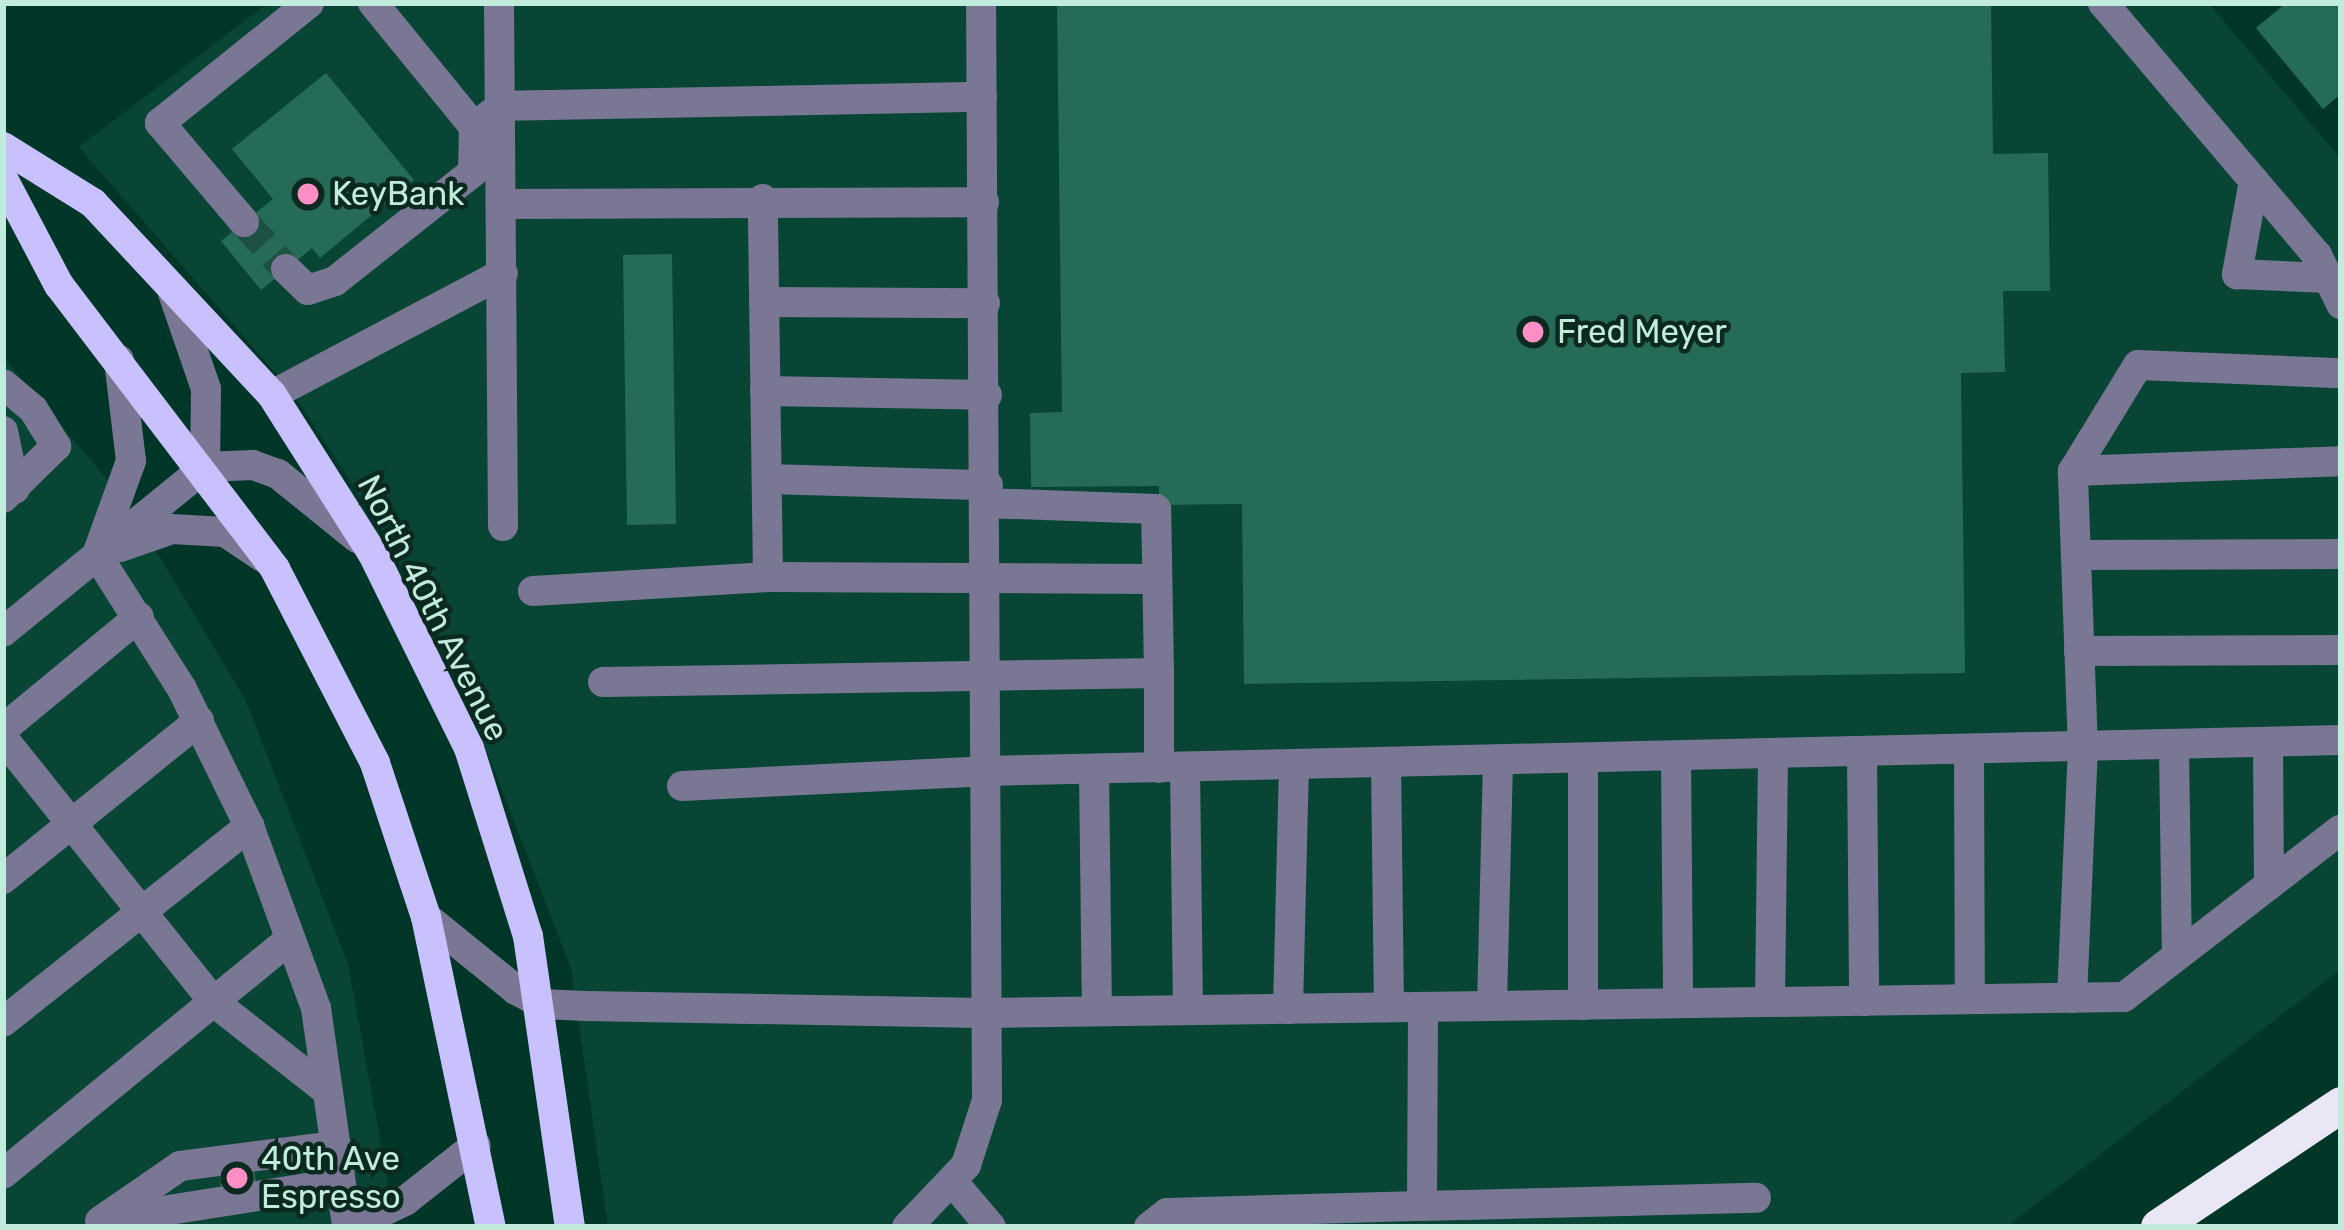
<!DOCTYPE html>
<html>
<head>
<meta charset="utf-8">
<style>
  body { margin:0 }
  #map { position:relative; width:2344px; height:1230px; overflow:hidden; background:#003628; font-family:Rubik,sans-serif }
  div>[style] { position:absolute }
  .built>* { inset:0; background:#084535 }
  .building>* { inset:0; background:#256b57 }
  .minor-tunnel>* { height:30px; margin-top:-15px; transform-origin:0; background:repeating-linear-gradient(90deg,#1d5143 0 30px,transparent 0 45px) }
  .minor>* { height:30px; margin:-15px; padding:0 15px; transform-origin:15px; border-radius:15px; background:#7a7794 }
  .major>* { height:30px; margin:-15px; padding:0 15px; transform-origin:15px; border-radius:15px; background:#c9c1fd }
  .highway>* { height:36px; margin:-18px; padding:0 18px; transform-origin:18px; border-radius:18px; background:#e9e7f6 }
  .dots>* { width:33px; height:33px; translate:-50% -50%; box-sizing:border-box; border:6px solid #0c2920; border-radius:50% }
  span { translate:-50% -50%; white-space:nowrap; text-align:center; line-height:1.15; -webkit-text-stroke:9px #0c2920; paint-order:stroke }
  .poi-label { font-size:33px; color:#c1ebdc }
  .left { translate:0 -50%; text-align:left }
  .street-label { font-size:33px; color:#c1ebdc }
  .frame { position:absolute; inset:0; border:6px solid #c1ebdc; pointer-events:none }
</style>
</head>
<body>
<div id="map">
  <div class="built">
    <div style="clip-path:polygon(268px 3px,2208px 3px,2341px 159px,2341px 969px,2006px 1227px,608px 1227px,571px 968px,454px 666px,378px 524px,293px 393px,79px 147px)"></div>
    <div style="clip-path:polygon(3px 357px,127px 503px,246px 701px,348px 964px,396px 1227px,3px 1227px)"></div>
  </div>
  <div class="building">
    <div style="clip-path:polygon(1057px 3px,1991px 3px,1993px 154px,2048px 153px,2050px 291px,2003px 291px,2005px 372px,1961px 373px,1965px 673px,1244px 684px,1242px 504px,1159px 505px,1159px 486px,1031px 487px,1030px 413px,1062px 412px)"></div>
    <div style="clip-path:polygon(2286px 3px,2341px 3px,2341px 94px,2323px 109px,2256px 28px)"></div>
    <div style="clip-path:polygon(326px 73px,414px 180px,320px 258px,312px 248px,261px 290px,221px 241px,273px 199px,232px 149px)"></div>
    <div style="clip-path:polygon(672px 254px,676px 524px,627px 525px,623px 255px)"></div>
    <div style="clip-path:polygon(253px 1164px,257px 1187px,221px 1192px,219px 1168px)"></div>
  </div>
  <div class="minor-tunnel">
    <div style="left:244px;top:222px;width:63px;rotate:48.2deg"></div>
  </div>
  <div class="minor">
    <div style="left:373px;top:3px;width:160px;rotate:50.8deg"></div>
    <div style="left:474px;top:127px;width:34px;rotate:-38deg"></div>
    <div style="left:501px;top:106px;width:481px;rotate:-1.1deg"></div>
    <div style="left:499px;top:3px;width:523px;rotate:89.56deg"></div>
    <div style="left:2103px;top:3px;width:331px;rotate:49.7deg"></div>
    <div style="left:2317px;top:255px;width:55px;rotate:63.9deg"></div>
    <div style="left:2254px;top:181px;width:95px;rotate:100.4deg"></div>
    <div style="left:2237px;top:274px;width:92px;rotate:2.5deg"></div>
    <div style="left:502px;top:204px;width:482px;rotate:-0.2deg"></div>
    <div style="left:244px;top:222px;width:130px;rotate:-130.3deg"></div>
    <div style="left:160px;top:123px;width:191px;rotate:-38.8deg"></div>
    <div style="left:286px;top:269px;width:30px;rotate:44deg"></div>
    <div style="left:308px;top:290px;width:28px;rotate:-18deg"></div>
    <div style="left:335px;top:281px;width:176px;rotate:-38.3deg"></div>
    <div style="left:473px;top:172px;width:45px;rotate:-88.7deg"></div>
    <div style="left:173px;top:293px;width:102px;rotate:71deg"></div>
    <div style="left:206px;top:389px;width:78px;rotate:90.7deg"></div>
    <div style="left:764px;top:302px;width:221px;rotate:0.3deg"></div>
    <div style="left:3px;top:384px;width:39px;rotate:40deg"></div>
    <div style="left:33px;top:409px;width:44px;rotate:58.1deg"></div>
    <div style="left:56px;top:446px;width:74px;rotate:135.5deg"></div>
    <div style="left:765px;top:391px;width:222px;rotate:1deg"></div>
    <div style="left:272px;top:395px;width:261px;rotate:-27.8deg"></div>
    <div style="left:3px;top:431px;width:59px;rotate:78.3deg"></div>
    <div style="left:2073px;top:471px;width:268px;rotate:-2.1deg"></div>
    <div style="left:767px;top:479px;width:221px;rotate:1.6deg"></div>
    <div style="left:120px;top:547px;width:55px;rotate:-19.1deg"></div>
    <div style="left:172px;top:529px;width:53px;rotate:3.2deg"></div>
    <div style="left:225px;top:532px;width:47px;rotate:33.7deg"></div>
    <div style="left:98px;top:552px;width:97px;rotate:-70.1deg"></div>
    <div style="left:131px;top:461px;width:102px;rotate:-96.8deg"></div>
    <div style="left:97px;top:555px;width:159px;rotate:57.6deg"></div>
    <div style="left:182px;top:689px;width:153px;rotate:63.9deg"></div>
    <div style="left:249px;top:826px;width:194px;rotate:69.8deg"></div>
    <div style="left:316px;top:1008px;width:221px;rotate:81.9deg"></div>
    <div style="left:2076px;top:555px;width:265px;rotate:-0.2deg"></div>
    <div style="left:768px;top:577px;width:389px;rotate:0.3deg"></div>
    <div style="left:533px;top:591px;width:235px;rotate:-3.4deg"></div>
    <div style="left:768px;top:577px;width:378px;rotate:-90.8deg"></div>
    <div style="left:3px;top:632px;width:261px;rotate:-39.2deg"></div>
    <div style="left:205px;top:467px;width:48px;rotate:-2.4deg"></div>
    <div style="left:253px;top:465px;width:27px;rotate:20deg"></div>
    <div style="left:278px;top:474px;width:102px;rotate:39deg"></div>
    <div style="left:2079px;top:651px;width:262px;rotate:-0.2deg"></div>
    <div style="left:1159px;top:673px;width:95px;rotate:90deg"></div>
    <div style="left:603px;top:682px;width:556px;rotate:-0.93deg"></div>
    <div style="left:1159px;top:673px;width:164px;rotate:-91deg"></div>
    <div style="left:1156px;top:509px;width:168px;rotate:-178deg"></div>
    <div style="left:3px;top:729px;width:176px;rotate:-39.5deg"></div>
    <div style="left:3px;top:738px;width:338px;rotate:51.4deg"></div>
    <div style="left:214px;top:1002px;width:142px;rotate:38.2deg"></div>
    <div style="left:2268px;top:743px;width:142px;rotate:89.6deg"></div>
    <div style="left:2174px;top:746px;width:209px;rotate:89.2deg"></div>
    <div style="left:1969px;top:752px;width:247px;rotate:89.8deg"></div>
    <div style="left:1862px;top:754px;width:247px;rotate:89.5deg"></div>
    <div style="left:1676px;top:758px;width:245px;rotate:89.5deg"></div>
    <div style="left:1386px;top:763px;width:244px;rotate:89.3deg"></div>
    <div style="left:1185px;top:767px;width:243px;rotate:89.3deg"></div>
    <div style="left:1094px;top:770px;width:241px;rotate:89.3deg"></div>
    <div style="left:682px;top:786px;width:303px;rotate:-2.8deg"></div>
    <div style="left:985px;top:771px;width:1356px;rotate:-1.31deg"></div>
    <div style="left:3px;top:879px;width:252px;rotate:-38.9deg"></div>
    <div style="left:426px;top:917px;width:116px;rotate:39deg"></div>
    <div style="left:516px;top:990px;width:30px;rotate:28deg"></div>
    <div style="left:542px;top:1004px;width:43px;rotate:2.7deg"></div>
    <div style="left:585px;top:1006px;width:398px;rotate:1deg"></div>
    <div style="left:983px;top:1013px;width:1141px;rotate:-0.8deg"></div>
    <div style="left:2124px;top:997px;width:274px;rotate:-37.7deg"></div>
    <div style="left:2072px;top:998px;width:249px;rotate:-87.5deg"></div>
    <div style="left:2083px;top:749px;width:278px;rotate:-92.1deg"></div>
    <div style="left:2073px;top:471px;width:124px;rotate:-58.5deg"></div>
    <div style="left:2138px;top:365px;width:203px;rotate:2.3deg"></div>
    <div style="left:1770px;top:1002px;width:246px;rotate:-89.3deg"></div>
    <div style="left:1583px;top:1005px;width:245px;rotate:-90deg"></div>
    <div style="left:1492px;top:1006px;width:245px;rotate:-88.6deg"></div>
    <div style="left:1288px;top:1009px;width:244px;rotate:-88.6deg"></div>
    <div style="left:3px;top:1022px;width:315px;rotate:-38.5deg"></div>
    <div style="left:3px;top:1174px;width:371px;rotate:-39.3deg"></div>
    <div style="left:952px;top:1181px;width:60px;rotate:49.7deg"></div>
    <div style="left:1422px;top:1206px;width:334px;rotate:-1.4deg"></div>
    <div style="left:112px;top:1219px;width:231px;rotate:-9deg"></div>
    <div style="left:100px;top:1221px;width:97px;rotate:-34.5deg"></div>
    <div style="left:180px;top:1166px;width:155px;rotate:-7.4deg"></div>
    <div style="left:350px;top:1227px;width:61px;rotate:-25.3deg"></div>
    <div style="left:405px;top:1201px;width:90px;rotate:-38.3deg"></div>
    <div style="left:907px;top:1227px;width:86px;rotate:-46.4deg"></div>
    <div style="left:966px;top:1165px;width:68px;rotate:-72.1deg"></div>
    <div style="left:987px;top:1100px;width:1097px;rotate:-90.31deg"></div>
    <div style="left:1149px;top:1227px;width:23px;rotate:-38deg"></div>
    <div style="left:1167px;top:1213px;width:255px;rotate:-1.6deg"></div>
    <div style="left:1422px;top:1206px;width:199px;rotate:-89.7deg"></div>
  </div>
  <div class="major">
    <div style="left:3px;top:147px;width:106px;rotate:31.9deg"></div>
    <div style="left:93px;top:203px;width:262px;rotate:47deg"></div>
    <div style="left:272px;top:395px;width:188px;rotate:57.6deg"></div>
    <div style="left:373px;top:554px;width:216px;rotate:63.7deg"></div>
    <div style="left:469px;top:748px;width:197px;rotate:72.6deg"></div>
    <div style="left:528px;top:936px;width:294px;rotate:81.8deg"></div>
    <div style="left:3px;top:179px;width:120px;rotate:62.2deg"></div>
    <div style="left:59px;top:285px;width:357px;rotate:52.7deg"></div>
    <div style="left:275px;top:569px;width:218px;rotate:62.7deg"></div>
    <div style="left:375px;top:763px;width:162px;rotate:71.7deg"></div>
    <div style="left:426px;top:917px;width:317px;rotate:78.2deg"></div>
  </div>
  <div class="highway">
    <div style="left:2159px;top:1227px;width:219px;rotate:-33.8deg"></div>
  </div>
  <div class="dots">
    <div style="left:308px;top:194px;background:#fb8fc4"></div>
    <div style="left:1533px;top:332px;background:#fb8fc4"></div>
    <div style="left:237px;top:1178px;background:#fb8fc4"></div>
  </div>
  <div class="poi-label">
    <span class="left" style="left:332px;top:194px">KeyBank</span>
    <span class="left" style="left:1557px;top:332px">Fred Meyer</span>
    <span class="left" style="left:261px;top:1178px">40th Ave<br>Espresso</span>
  </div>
  <div class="street-label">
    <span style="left:433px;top:608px;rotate:63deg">North 40th Avenue</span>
  </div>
  <div class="frame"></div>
</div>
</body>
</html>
